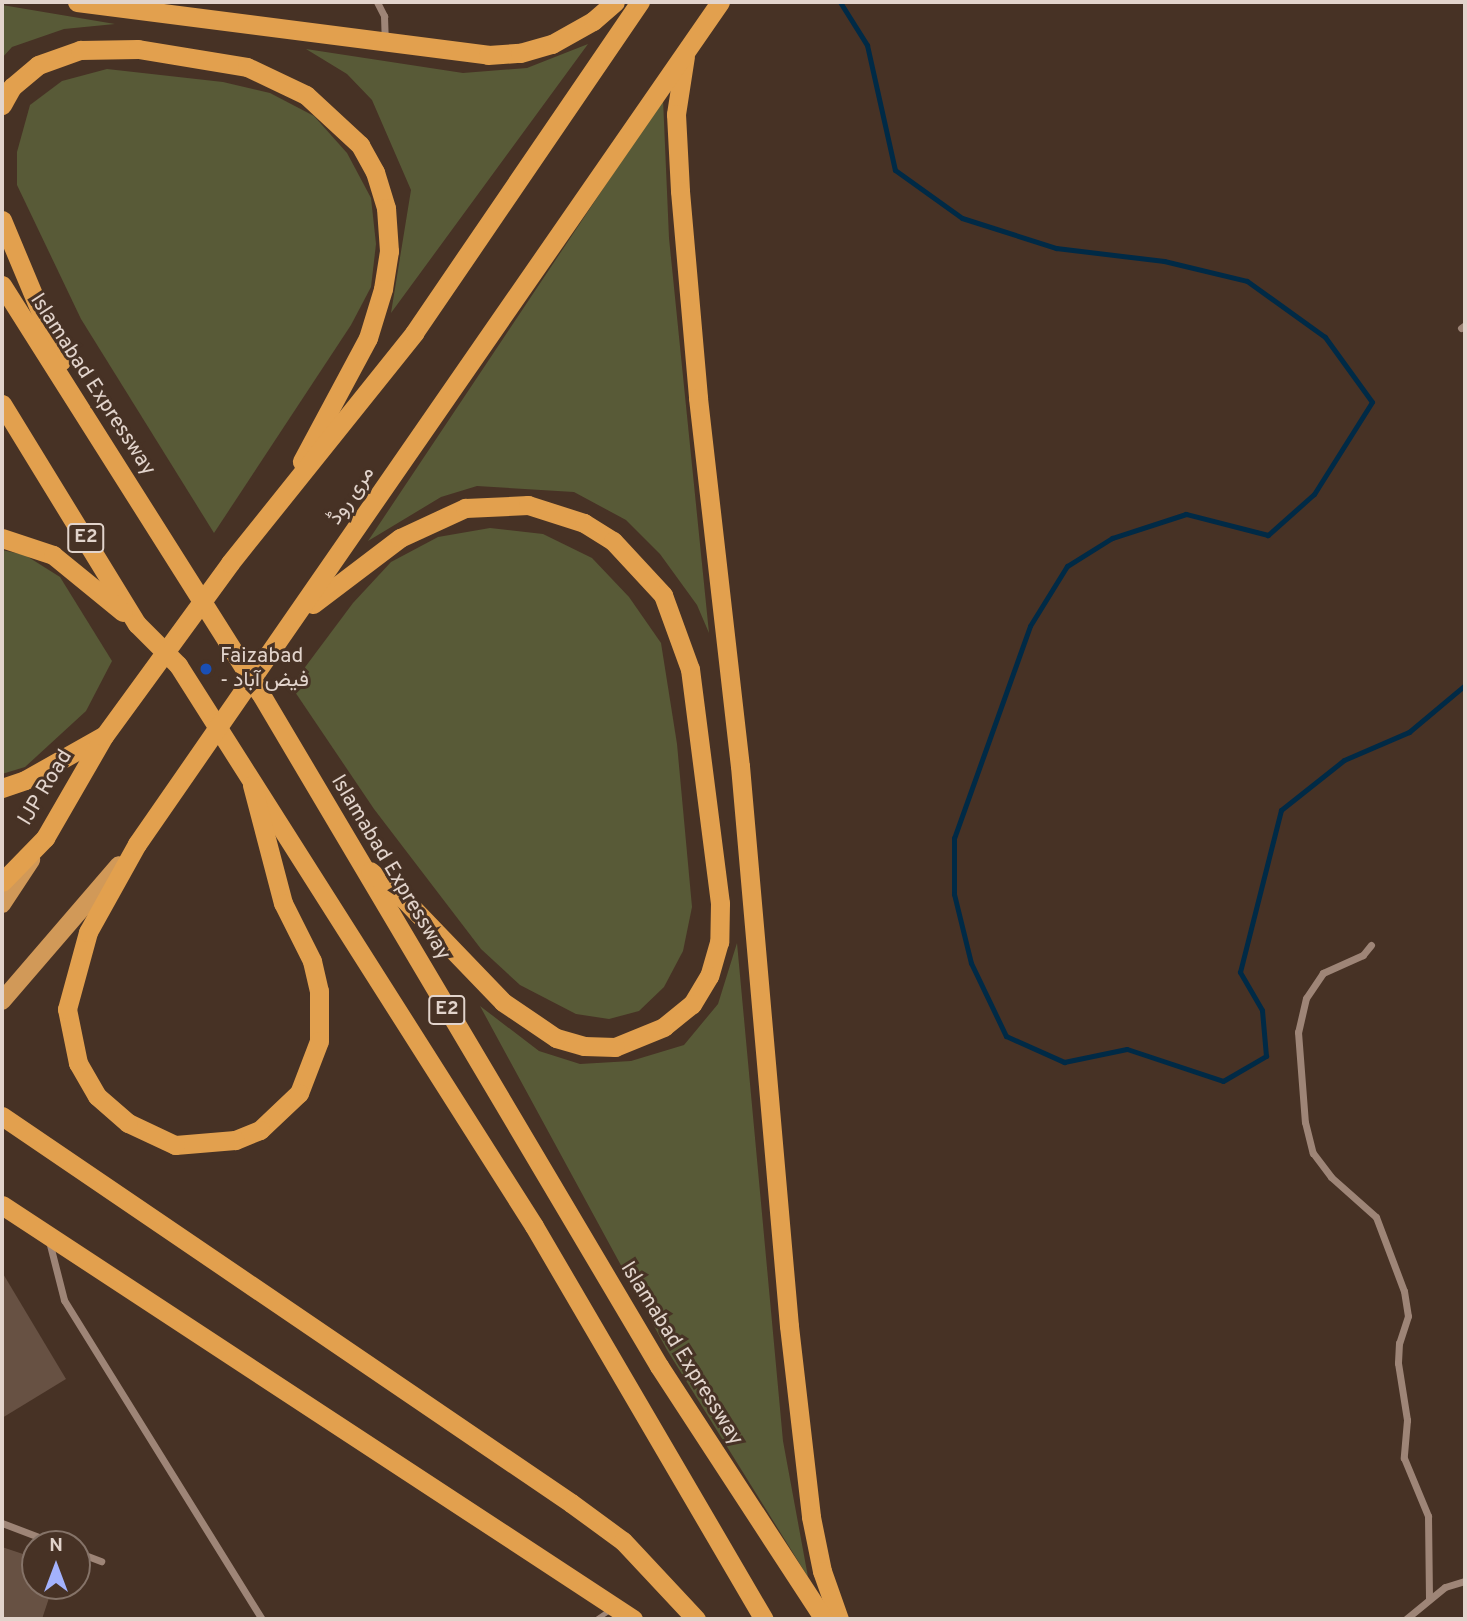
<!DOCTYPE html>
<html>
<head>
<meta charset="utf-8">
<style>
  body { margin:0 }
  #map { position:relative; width:1467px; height:1621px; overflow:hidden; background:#473225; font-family:Overpass,Vazirmatn,sans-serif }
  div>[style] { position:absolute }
  .green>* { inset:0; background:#585a37 }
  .stream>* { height:5px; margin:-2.5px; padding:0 2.5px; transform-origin:2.5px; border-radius:2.5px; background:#002a46 }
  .building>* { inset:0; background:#675143 }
  .service>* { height:5px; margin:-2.5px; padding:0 2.5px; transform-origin:2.5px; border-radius:2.5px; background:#9e8577 }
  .minor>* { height:7px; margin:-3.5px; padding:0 3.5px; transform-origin:3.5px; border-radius:3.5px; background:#9e8577 }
  .primary>* { height:18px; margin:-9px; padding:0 9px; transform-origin:9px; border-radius:9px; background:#d19958 }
  .trunk>* { height:19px; margin:-9.5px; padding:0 9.5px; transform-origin:9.5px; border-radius:9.5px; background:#e2a04e }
  .dots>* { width:19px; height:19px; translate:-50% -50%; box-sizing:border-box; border:4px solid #473225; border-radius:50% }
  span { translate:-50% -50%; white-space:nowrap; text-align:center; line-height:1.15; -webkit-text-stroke:6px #473225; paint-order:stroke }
  .shield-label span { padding:2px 5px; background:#473225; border:2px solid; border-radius:5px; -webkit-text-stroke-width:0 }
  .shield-label { font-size:19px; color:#e2d4cc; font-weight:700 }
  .street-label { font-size:21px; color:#e2d4cc }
  .poi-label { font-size:21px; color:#e2d4cc }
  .left { translate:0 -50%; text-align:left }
  .frame { position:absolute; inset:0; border:4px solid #e2d4cc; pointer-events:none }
  .north { position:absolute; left:21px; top:1530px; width:70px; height:70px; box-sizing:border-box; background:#473225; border:2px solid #857368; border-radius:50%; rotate:0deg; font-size:19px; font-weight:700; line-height:28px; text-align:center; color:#e2d4cc }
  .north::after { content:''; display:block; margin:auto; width:24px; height:32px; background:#a3b2fd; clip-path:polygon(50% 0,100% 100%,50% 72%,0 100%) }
</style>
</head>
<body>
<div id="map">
  <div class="green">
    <div style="clip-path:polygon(2px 5px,115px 24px,64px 29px,12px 47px,2px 58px)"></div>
    <div style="clip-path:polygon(588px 44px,391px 313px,411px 190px,372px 100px,347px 74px,306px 49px,463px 73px,527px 68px)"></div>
    <div style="clip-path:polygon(107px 69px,223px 82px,270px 93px,314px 116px,347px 153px,371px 198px,376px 244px,371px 287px,351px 325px,214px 533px,81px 319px,17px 185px,17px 152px,30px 105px,62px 81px)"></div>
    <div style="clip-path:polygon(663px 99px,669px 238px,709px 633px,697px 605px,660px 554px,626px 520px,574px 492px,477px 486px,441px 497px,368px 541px)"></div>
    <div style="clip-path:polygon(490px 528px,543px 534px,592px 558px,629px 597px,661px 643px,677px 744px,692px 907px,683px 951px,664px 987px,639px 1011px,609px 1019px,576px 1014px,520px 985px,481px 949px,374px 809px,291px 686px,353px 603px,391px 562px,438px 537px)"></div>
    <div style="clip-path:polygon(2px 550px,25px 555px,60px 577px,112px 661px,86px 711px,25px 767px,2px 774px)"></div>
    <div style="clip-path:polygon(737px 943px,783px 1441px,808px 1577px,667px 1350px,480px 1006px,539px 1051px,580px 1064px,631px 1061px,684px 1045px,718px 1004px)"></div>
  </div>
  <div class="stream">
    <div style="left:840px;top:2px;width:51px;rotate:57.9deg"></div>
    <div style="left:867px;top:45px;width:128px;rotate:77.4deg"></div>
    <div style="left:895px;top:170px;width:82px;rotate:35.6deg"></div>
    <div style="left:962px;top:218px;width:99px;rotate:17.7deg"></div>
    <div style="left:1056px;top:248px;width:109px;rotate:6.9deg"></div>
    <div style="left:1164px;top:261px;width:85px;rotate:13.5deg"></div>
    <div style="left:1247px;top:281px;width:96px;rotate:35.7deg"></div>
    <div style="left:1325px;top:337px;width:80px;rotate:54.1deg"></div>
    <div style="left:1372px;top:402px;width:109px;rotate:122.2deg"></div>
    <div style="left:1314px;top:494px;width:62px;rotate:138.3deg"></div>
    <div style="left:1268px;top:535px;width:85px;rotate:-165.6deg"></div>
    <div style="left:1186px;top:514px;width:78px;rotate:162deg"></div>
    <div style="left:1112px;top:538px;width:53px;rotate:148.1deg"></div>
    <div style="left:1067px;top:566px;width:70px;rotate:121.7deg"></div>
    <div style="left:1030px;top:626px;width:225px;rotate:109.7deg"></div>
    <div style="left:954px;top:838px;width:56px;rotate:90deg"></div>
    <div style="left:954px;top:894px;width:71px;rotate:76.2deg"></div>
    <div style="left:971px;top:963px;width:81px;rotate:64.4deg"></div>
    <div style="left:1006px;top:1036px;width:64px;rotate:24.1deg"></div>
    <div style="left:1064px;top:1062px;width:64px;rotate:-11.7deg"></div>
    <div style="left:1127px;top:1049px;width:101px;rotate:18.4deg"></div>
    <div style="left:1223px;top:1081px;width:50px;rotate:-30.2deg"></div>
    <div style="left:1266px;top:1056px;width:46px;rotate:-95deg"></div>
    <div style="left:1262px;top:1010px;width:44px;rotate:-120.1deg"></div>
    <div style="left:1240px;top:972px;width:167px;rotate:-75.8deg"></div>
    <div style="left:1281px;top:810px;width:80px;rotate:-38.4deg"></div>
    <div style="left:1344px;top:760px;width:71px;rotate:-23.3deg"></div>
    <div style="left:1409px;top:732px;width:73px;rotate:-40deg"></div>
  </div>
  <div class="building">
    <div style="clip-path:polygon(2px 1272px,66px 1379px,2px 1418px)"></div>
    <div style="clip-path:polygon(2px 1547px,35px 1558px,35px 1586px,53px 1586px,42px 1619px,2px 1619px)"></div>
  </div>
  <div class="service">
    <div style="left:596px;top:1619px;width:18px;rotate:-34deg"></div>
  </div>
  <div class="minor">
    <div style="left:377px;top:2px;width:16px;rotate:63deg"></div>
    <div style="left:384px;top:16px;width:24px;rotate:88deg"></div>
    <div style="left:1461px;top:328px;width:5px;rotate:-37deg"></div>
    <div style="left:1371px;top:945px;width:13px;rotate:129deg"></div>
    <div style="left:1363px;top:955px;width:44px;rotate:155.8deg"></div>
    <div style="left:1323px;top:973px;width:30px;rotate:124deg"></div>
    <div style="left:1306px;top:998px;width:35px;rotate:103deg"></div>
    <div style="left:1298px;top:1032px;width:90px;rotate:85.6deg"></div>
    <div style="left:1305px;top:1122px;width:32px;rotate:76deg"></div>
    <div style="left:1313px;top:1153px;width:30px;rotate:53deg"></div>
    <div style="left:1331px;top:1177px;width:60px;rotate:41.6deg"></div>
    <div style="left:1376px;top:1217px;width:79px;rotate:69.3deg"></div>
    <div style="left:1404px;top:1291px;width:25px;rotate:81deg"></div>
    <div style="left:1408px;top:1316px;width:28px;rotate:108deg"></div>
    <div style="left:1399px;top:1343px;width:20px;rotate:93deg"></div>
    <div style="left:1398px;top:1363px;width:58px;rotate:81deg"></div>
    <div style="left:1407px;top:1420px;width:38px;rotate:95deg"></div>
    <div style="left:1404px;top:1458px;width:63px;rotate:67.5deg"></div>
    <div style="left:1428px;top:1516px;width:82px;rotate:89.3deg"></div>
    <div style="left:49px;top:1241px;width:61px;rotate:75.7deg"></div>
    <div style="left:64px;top:1300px;width:375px;rotate:58.2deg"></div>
    <div style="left:2px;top:1523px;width:59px;rotate:20.9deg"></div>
    <div style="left:77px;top:1552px;width:26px;rotate:21deg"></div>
    <div style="left:1406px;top:1619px;width:50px;rotate:-39.4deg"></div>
    <div style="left:1445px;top:1587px;width:21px;rotate:-17deg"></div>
  </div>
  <div class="primary">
    <div style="left:2px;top:904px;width:53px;rotate:-56.6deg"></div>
    <div style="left:2px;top:1001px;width:179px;rotate:-49.3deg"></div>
  </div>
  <div class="trunk">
    <div style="left:77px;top:2px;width:414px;rotate:7.3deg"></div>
    <div style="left:488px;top:55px;width:32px;rotate:-4deg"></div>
    <div style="left:520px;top:53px;width:33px;rotate:-16deg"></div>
    <div style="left:552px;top:44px;width:47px;rotate:-29.3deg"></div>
    <div style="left:593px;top:21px;width:29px;rotate:-41deg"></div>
    <div style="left:685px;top:56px;width:59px;rotate:98.8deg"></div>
    <div style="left:676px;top:114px;width:77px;rotate:87deg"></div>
    <div style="left:680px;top:191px;width:208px;rotate:85deg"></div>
    <div style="left:698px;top:398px;width:370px;rotate:83.5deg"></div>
    <div style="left:740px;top:766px;width:562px;rotate:85deg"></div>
    <div style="left:789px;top:1326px;width:192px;rotate:83.4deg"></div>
    <div style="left:811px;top:1517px;width:55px;rotate:78.5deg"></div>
    <div style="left:822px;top:1571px;width:51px;rotate:70.5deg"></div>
    <div style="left:2px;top:105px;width:21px;rotate:-61deg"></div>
    <div style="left:12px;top:87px;width:34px;rotate:-40deg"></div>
    <div style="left:38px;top:65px;width:45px;rotate:-19.7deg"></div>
    <div style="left:80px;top:50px;width:58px;rotate:-1deg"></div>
    <div style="left:138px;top:49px;width:110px;rotate:9.4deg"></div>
    <div style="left:247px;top:67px;width:65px;rotate:25.4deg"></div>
    <div style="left:306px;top:95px;width:74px;rotate:42.8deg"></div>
    <div style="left:360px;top:145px;width:31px;rotate:61deg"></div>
    <div style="left:375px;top:172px;width:38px;rotate:73deg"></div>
    <div style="left:386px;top:208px;width:43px;rotate:86deg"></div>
    <div style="left:389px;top:251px;width:38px;rotate:99deg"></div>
    <div style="left:383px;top:289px;width:51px;rotate:107deg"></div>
    <div style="left:368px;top:338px;width:140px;rotate:118.2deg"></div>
    <div style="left:2px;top:220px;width:153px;rotate:67.3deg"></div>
    <div style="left:2px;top:285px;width:481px;rotate:57.7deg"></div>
    <div style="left:259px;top:691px;width:785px;rotate:59.35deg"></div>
    <div style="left:659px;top:1366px;width:302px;rotate:56.9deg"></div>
    <div style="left:2px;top:404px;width:258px;rotate:58.5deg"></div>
    <div style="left:137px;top:624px;width:58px;rotate:45deg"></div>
    <div style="left:178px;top:665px;width:664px;rotate:57.6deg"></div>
    <div style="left:534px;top:1226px;width:455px;rotate:59.7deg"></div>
    <div style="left:2px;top:538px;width:54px;rotate:18.4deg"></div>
    <div style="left:53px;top:555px;width:90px;rotate:39.2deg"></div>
    <div style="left:313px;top:604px;width:109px;rotate:-37.2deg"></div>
    <div style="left:400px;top:538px;width:72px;rotate:-24.8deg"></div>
    <div style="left:465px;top:508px;width:63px;rotate:-2.7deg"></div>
    <div style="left:528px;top:505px;width:59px;rotate:17.8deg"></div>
    <div style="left:584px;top:523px;width:34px;rotate:32deg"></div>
    <div style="left:613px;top:541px;width:74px;rotate:47.2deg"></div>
    <div style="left:663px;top:595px;width:79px;rotate:70deg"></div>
    <div style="left:690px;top:669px;width:236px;rotate:82.7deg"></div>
    <div style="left:720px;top:903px;width:39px;rotate:91deg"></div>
    <div style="left:719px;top:942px;width:35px;rotate:106deg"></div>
    <div style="left:709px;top:976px;width:33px;rotate:121deg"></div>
    <div style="left:692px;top:1004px;width:36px;rotate:141deg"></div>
    <div style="left:664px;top:1027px;width:53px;rotate:157.8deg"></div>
    <div style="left:615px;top:1047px;width:31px;rotate:-178deg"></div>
    <div style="left:584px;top:1046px;width:29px;rotate:-164deg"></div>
    <div style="left:556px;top:1038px;width:64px;rotate:-145.8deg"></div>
    <div style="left:503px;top:1002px;width:141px;rotate:-133.9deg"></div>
    <div style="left:405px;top:900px;width:45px;rotate:-140.4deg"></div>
    <div style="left:252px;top:785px;width:122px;rotate:75.3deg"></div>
    <div style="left:283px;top:903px;width:65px;rotate:63.4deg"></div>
    <div style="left:312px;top:961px;width:31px;rotate:77deg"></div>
    <div style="left:319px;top:991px;width:50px;rotate:90deg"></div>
    <div style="left:319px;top:1041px;width:56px;rotate:111deg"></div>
    <div style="left:299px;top:1093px;width:54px;rotate:136.5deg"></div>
    <div style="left:260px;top:1130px;width:27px;rotate:158deg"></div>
    <div style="left:235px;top:1140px;width:60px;rotate:175.2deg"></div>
    <div style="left:175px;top:1145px;width:52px;rotate:-154.9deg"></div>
    <div style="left:128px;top:1123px;width:41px;rotate:-138.9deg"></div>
    <div style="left:97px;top:1096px;width:38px;rotate:-120deg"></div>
    <div style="left:78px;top:1063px;width:55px;rotate:-101.5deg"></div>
    <div style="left:67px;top:1009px;width:80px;rotate:-74.7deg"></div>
    <div style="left:88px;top:932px;width:101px;rotate:-60.9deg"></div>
    <div style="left:137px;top:844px;width:1024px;rotate:-55.3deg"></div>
    <div style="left:2px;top:788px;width:24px;rotate:-19deg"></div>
    <div style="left:25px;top:780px;width:90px;rotate:-29.4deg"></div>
    <div style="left:2px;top:882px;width:62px;rotate:-45.7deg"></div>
    <div style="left:45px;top:838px;width:118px;rotate:-60deg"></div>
    <div style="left:104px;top:736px;width:214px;rotate:-53.9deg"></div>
    <div style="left:230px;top:563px;width:295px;rotate:-51.3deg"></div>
    <div style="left:414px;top:333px;width:401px;rotate:-55.7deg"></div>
    <div style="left:2px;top:1116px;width:688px;rotate:34.22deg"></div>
    <div style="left:571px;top:1503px;width:64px;rotate:36.2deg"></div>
    <div style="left:623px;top:1541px;width:107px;rotate:46.9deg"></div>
    <div style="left:2px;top:1205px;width:755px;rotate:33.27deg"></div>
  </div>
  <div class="dots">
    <div style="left:206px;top:669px;background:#1a4fb4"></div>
  </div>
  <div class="shield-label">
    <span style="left:86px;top:538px">E2</span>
    <span style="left:447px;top:1010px">E2</span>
  </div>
  <div class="street-label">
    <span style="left:92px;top:385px;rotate:57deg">Islamabad Expressway</span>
    <span style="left:352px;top:496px;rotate:-56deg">مری روڈ</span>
    <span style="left:46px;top:788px;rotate:-59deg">IJP Road</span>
    <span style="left:390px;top:868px;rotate:59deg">Islamabad Expressway</span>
    <span style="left:681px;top:1354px;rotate:58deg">Islamabad Expressway</span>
  </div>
  <div class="poi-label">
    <span class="left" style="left:220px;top:669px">Faizabad<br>- فیض آباد</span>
  </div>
  <div class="frame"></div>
  <div class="north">N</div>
</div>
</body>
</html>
